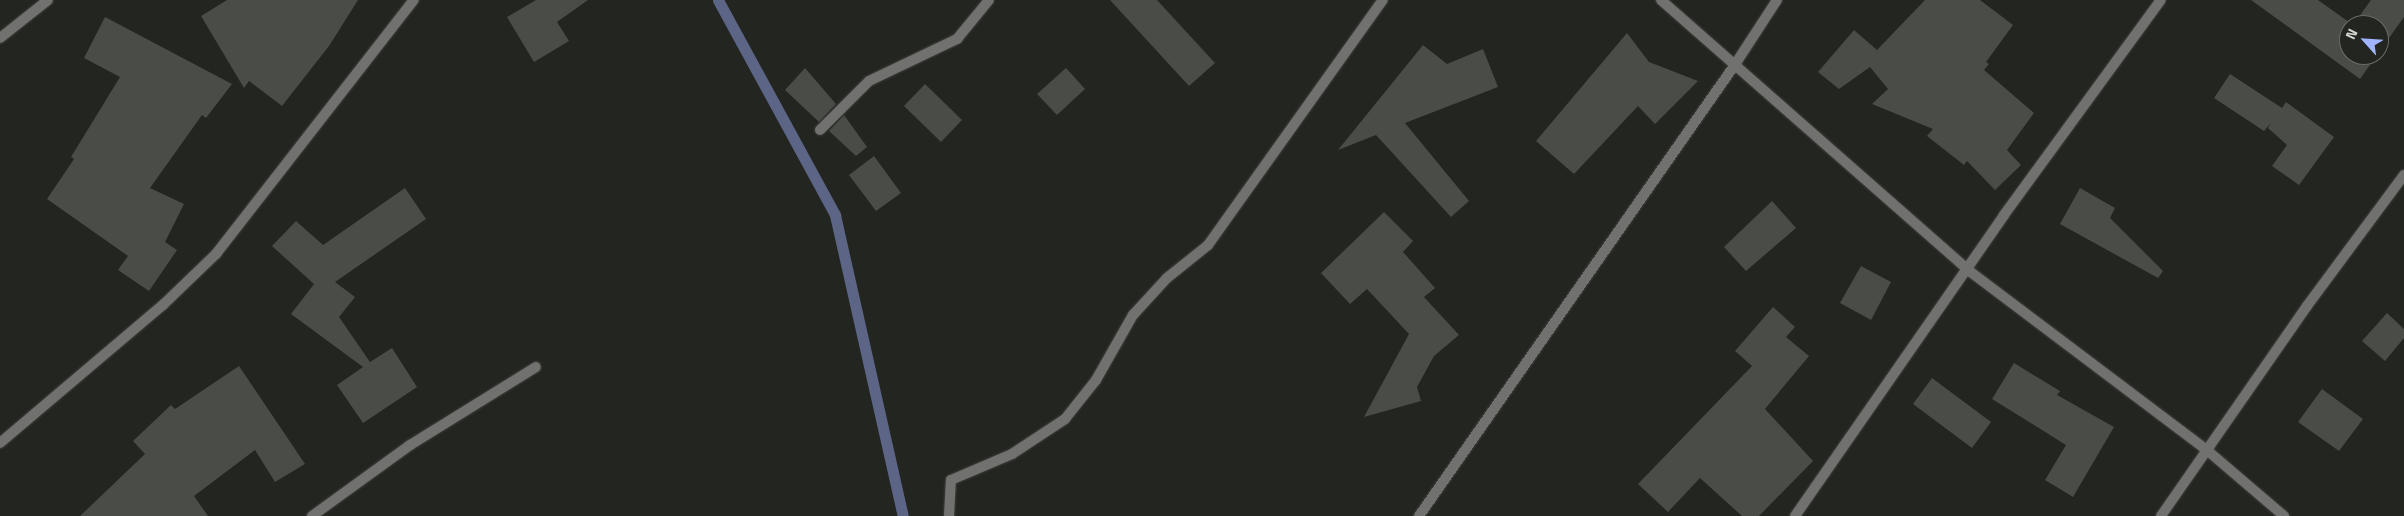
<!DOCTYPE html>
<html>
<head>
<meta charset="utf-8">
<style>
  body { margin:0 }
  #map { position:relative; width:2404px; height:516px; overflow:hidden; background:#232520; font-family:"Titillium Web",sans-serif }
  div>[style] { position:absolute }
  .stream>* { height:11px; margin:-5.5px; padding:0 5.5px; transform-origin:5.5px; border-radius:5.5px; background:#5c6585 }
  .building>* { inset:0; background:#4a4c47 }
  .roads { filter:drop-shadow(0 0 1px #40413d) drop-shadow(0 0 1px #40413d) }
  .street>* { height:10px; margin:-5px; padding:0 5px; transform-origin:5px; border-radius:5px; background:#71726f }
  span { translate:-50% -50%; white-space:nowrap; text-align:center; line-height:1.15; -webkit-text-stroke:5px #232520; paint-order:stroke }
  .north { position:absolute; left:2339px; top:15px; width:50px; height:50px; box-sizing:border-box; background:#232520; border:1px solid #6b6c68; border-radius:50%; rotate:296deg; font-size:14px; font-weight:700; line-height:20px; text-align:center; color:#d6d7d4 }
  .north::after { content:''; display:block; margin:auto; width:18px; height:22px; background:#a0b3fd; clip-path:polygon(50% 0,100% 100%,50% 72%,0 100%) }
</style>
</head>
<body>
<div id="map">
  <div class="stream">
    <div style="left:718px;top:0;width:245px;rotate:61.4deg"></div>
    <div style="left:835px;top:215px;width:309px;rotate:77.3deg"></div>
  </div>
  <div class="building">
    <div style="clip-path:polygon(227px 0,358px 0,329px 46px,282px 106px,249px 81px,244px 88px,201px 16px)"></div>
    <div style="clip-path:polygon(536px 0,588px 0,557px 22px,569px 41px,534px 62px,507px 17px)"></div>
    <div style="clip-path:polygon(1110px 0,1157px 0,1215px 63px,1189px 86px)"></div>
    <div style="clip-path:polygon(1925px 0,1980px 0,2013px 25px,1986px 62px,1989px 64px,1984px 70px,2034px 113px,2007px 150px,2021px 165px,1995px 190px,1967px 161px,1964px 165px,1927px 136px,1933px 129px,1872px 104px,1888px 89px,1870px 67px,1839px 89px,1818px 72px,1854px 30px,1877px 50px)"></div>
    <div style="clip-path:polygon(2251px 0,2318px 0,2353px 25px,2349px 25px,2349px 55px,2377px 55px,2360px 79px)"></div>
    <div style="clip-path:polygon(2371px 0,2404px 0,2404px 17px,2379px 52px,2379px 25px,2353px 25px)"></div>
    <div style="clip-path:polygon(105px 17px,232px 84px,206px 118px,202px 115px,150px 188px,184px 204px,165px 242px,177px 250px,149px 291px,118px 270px,128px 256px,47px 199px,74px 159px,71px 157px,120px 77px,84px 58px)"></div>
    <div style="clip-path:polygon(1627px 33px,1649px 62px,1698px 81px,1655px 124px,1638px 106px,1574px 174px,1536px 141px)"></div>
    <div style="clip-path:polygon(1423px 45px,1447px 64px,1483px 49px,1498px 87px,1405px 123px,1469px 201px,1451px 217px,1376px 135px,1338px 150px)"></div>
    <div style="clip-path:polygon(805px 68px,836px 104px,819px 122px,785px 90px)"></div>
    <div style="clip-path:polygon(1066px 68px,1085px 89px,1057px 115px,1037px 94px)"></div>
    <div style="clip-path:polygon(2230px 74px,2282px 108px,2286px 102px,2334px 137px,2299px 185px,2272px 166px,2287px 145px,2268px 128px,2271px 123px,2264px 131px,2214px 98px)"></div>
    <div style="clip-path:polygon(925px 84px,962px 120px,941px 142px,904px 106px)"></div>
    <div style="clip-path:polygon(844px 115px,867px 147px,856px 156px,829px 131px)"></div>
    <div style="clip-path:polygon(874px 156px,901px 193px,876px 211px,849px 175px)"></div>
    <div style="clip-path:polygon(405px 188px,426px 219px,335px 282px,355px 297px,339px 317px,370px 362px,392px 348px,417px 387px,363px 423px,337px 385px,363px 367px,291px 314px,314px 284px,272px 246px,296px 221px,323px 245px)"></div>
    <div style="clip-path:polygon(2080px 188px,2115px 208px,2110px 218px,2163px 271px,2158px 278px,2060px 224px)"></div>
    <div style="clip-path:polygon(1772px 201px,1796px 228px,1746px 271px,1724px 247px)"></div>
    <div style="clip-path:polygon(1384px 212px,1413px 241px,1403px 252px,1435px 288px,1424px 297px,1459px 335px,1434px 356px,1417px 387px,1421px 401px,1364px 417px,1409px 334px,1367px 289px,1350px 304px,1321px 273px)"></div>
    <div style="clip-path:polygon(1861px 266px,1891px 282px,1871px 320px,1840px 303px)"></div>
    <div style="clip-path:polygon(1773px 307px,1795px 327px,1786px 337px,1809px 356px,1765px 409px,1813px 461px,1759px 516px,1742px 516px,1700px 478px,1668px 512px,1638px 484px,1752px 366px,1735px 351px)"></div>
    <div style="clip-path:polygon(2387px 313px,2404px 329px,2404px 338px,2385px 361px,2362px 341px)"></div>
    <div style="clip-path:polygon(2014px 363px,2060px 391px,2057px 395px,2114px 427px,2073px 497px,2045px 480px,2066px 445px,1992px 399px)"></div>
    <div style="clip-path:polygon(239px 366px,305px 464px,275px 482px,255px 450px,194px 496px,208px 516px,80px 516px,145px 454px,133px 441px,171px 405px,175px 409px)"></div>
    <div style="clip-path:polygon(1932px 378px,1991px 422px,1972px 448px,1913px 404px)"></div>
    <div style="clip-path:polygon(2322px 389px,2363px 419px,2339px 451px,2298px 422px)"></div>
  </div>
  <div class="roads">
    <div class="street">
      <div style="left:1661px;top:0;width:409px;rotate:41.3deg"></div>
      <div style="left:1968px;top:270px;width:301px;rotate:37deg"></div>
      <div style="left:2208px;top:451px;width:100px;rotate:40.5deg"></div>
      <div style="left:0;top:38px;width:61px;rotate:-38.4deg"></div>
      <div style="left:820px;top:130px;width:69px;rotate:-45deg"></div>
      <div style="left:869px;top:81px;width:98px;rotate:-25.5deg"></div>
      <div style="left:957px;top:39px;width:50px;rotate:-50.6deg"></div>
      <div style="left:0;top:443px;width:214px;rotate:-40.3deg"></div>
      <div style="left:163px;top:305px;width:74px;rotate:-43.9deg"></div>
      <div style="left:216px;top:254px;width:322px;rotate:-52.1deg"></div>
      <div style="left:312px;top:516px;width:121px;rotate:-35.9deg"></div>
      <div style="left:410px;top:445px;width:148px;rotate:-31.8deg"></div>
      <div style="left:949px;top:516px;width:36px;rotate:-87deg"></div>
      <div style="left:951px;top:480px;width:66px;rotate:-23.1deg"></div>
      <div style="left:1012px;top:454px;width:64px;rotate:-33.4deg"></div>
      <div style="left:1065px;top:419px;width:50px;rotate:-51.5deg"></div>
      <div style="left:1096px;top:380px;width:75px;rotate:-60.4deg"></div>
      <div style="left:1133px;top:315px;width:50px;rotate:-47.4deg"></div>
      <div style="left:1167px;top:278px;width:53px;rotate:-38.8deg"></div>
      <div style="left:1208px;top:245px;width:301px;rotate:-54.5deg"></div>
      <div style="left:1419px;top:516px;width:549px;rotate:-55.01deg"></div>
      <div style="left:1734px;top:66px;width:79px;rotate:-56.9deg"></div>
      <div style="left:1795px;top:516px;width:366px;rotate:-55.2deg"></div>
      <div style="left:2004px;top:215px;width:266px;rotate:-53.9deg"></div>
      <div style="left:2161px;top:516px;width:256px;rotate:-55.2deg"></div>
      <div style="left:2307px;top:306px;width:163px;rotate:-53.5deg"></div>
    </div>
  </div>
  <div class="north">N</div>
</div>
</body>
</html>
